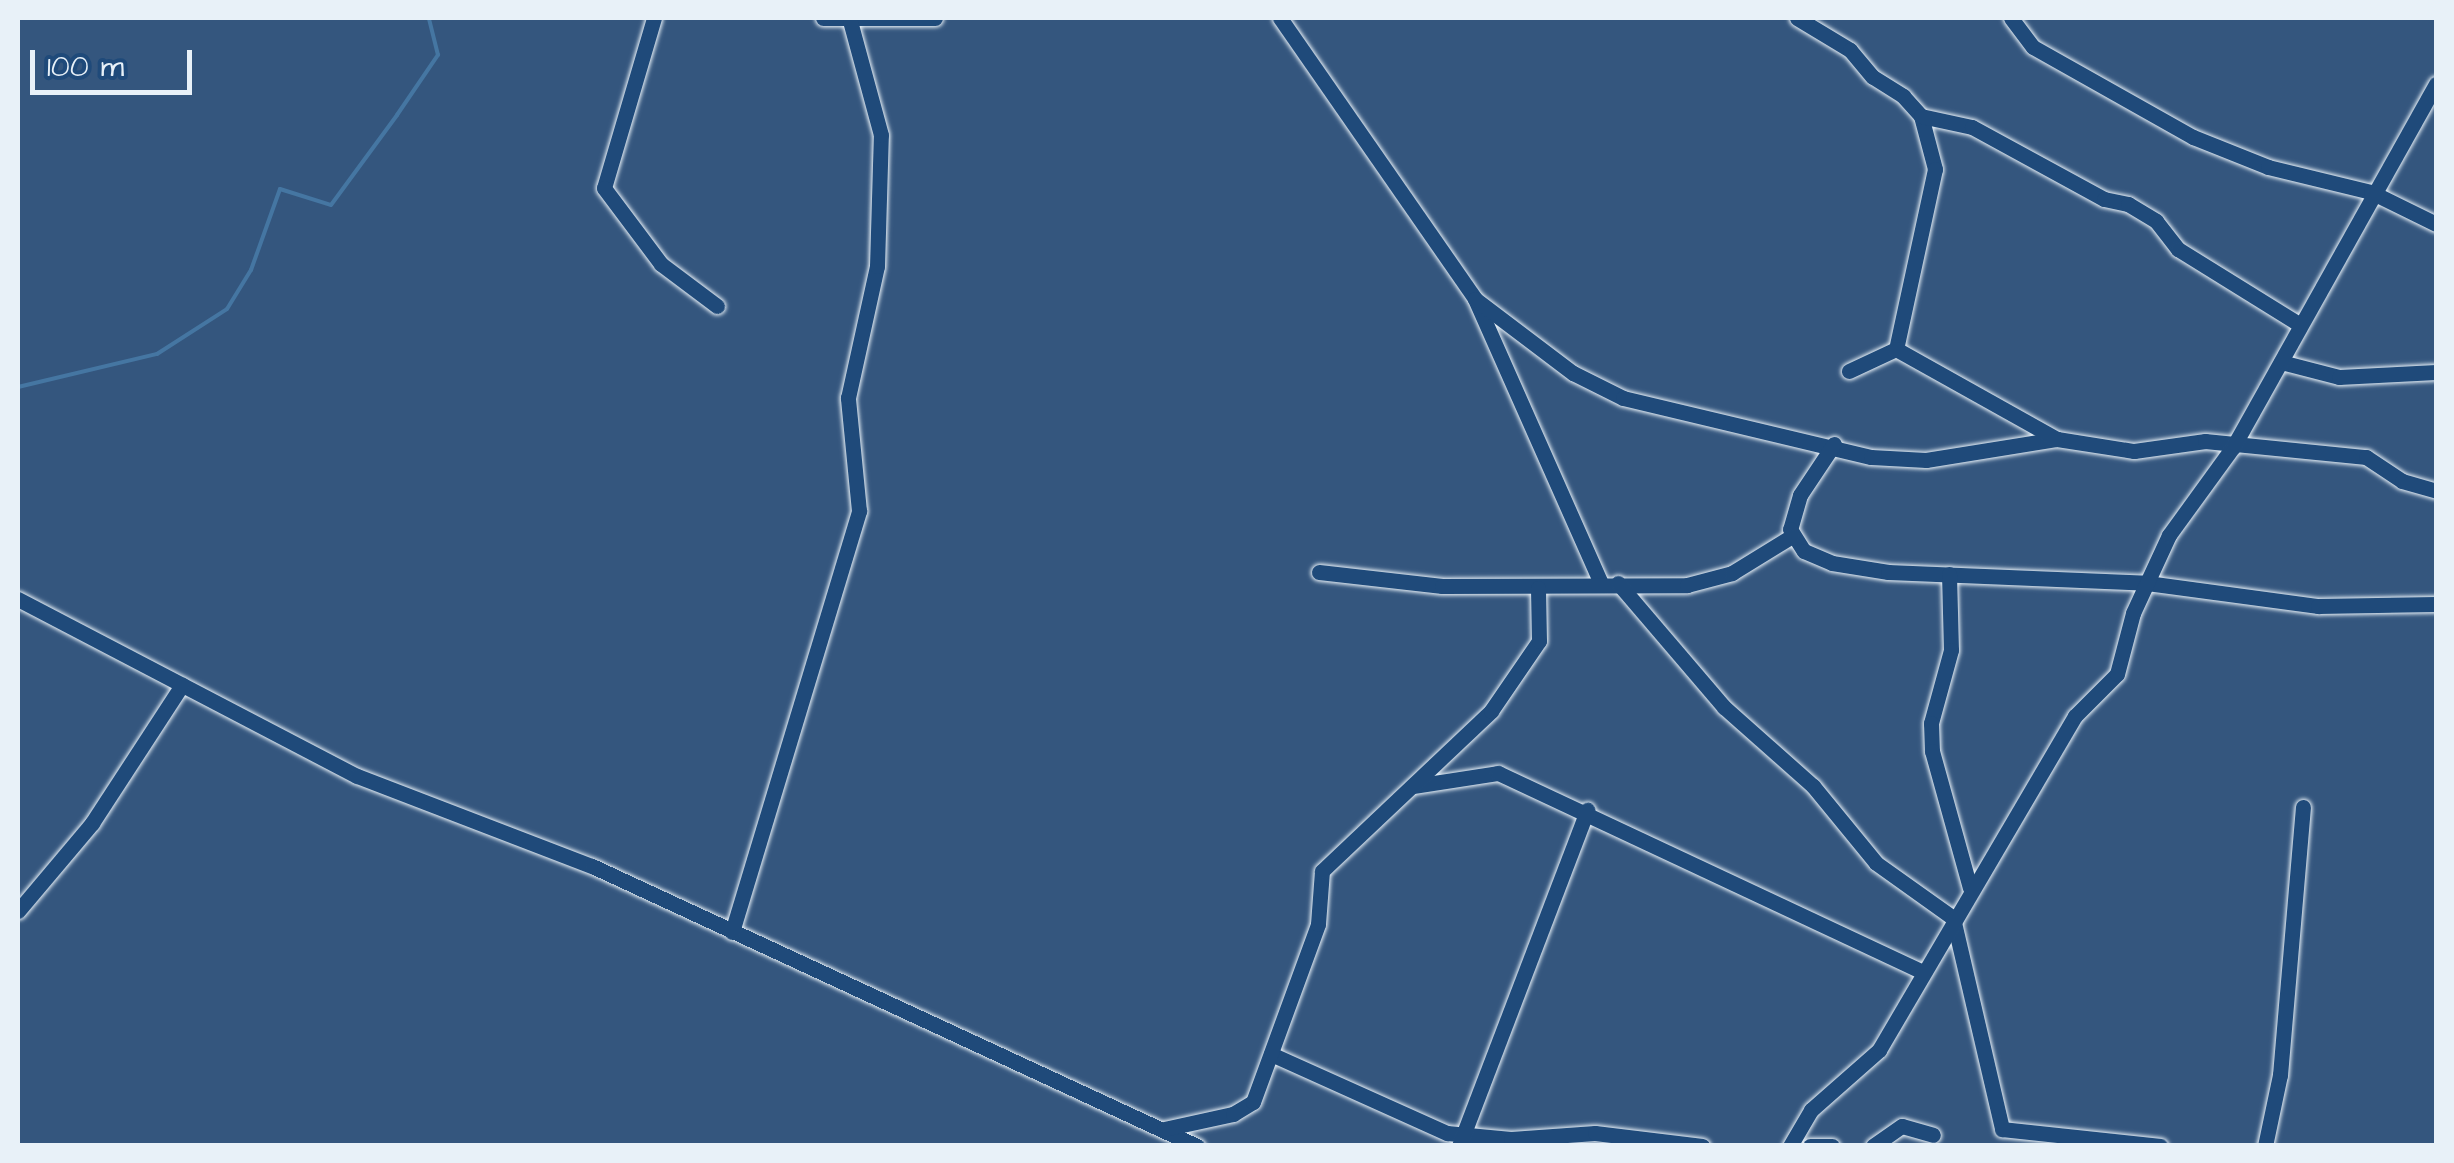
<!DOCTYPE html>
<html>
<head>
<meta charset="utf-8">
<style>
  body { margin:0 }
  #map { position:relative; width:2454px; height:1163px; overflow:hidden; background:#34567e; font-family:"Architects Daughter",sans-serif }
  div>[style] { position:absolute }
  .stream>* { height:4px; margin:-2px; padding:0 2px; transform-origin:2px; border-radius:2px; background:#4576a2 }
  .roads { filter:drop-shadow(0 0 2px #e8f1f8) drop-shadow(0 0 2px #e8f1f8) }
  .minor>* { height:15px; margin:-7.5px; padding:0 7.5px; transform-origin:7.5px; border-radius:7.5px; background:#1f4a7a }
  span { translate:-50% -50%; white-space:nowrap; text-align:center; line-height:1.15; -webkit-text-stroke:9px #1f4a7a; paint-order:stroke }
  .frame { position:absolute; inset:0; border:20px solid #e8f1f8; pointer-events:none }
  .scale { position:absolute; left:30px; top:50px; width:162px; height:45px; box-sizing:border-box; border:5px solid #e8f1f8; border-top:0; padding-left:12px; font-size:30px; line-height:35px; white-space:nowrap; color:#e8f1f8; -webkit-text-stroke:8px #1f4a7a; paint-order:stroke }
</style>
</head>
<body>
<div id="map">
  <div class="stream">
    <div style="left:18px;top:387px;width:143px;rotate:-13.4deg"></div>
    <div style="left:157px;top:354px;width:83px;rotate:-32.7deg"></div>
    <div style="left:227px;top:309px;width:46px;rotate:-58.4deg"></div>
    <div style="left:251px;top:270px;width:86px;rotate:-70.3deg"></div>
    <div style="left:280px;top:189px;width:53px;rotate:17.4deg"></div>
    <div style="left:331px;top:205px;width:112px;rotate:-53.7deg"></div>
    <div style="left:397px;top:115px;width:73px;rotate:-55.7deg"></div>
    <div style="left:438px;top:55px;width:38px;rotate:-104deg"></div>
  </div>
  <div class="roads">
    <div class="minor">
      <div style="left:654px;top:18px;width:177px;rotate:106.4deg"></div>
      <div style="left:604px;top:188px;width:95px;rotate:53.1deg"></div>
      <div style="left:661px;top:264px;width:70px;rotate:36.9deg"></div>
      <div style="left:823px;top:18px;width:112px"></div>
      <div style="left:1280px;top:18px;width:342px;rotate:55.2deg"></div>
      <div style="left:1475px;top:299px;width:311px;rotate:66.1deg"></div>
      <div style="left:1797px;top:18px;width:62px;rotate:31.1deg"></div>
      <div style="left:1850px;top:50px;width:35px;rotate:50deg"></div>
      <div style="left:1873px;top:77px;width:36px;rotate:32deg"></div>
      <div style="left:1903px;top:96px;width:27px;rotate:48deg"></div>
      <div style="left:1921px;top:116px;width:55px;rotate:75.2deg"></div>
      <div style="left:1935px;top:169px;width:184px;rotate:102.2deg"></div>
      <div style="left:1896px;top:349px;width:52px;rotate:154.9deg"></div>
      <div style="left:2011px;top:18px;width:36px;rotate:53deg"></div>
      <div style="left:2033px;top:47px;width:184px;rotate:29.4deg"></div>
      <div style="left:2193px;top:137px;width:81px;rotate:21.8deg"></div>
      <div style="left:2268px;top:167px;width:106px;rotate:13.6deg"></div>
      <div style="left:2371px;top:192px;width:72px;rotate:26.2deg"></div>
      <div style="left:1921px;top:116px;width:52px;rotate:12.2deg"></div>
      <div style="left:1972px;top:127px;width:150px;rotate:28.6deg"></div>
      <div style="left:2104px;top:199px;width:25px;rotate:12deg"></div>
      <div style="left:2128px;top:204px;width:33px;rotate:31deg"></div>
      <div style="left:2156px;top:221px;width:36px;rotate:52deg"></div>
      <div style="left:2178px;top:249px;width:142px;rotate:31.8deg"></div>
      <div style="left:1475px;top:299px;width:123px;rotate:37.1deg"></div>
      <div style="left:1573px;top:373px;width:56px;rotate:26.6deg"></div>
      <div style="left:1623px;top:398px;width:255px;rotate:13.4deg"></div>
      <div style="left:1871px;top:457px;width:55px;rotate:3.1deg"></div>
      <div style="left:1926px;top:460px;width:133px;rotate:-9.1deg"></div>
      <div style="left:2057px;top:439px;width:78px;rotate:8.9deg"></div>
      <div style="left:2134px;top:451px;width:72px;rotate:-8deg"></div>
      <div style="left:2205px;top:441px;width:162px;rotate:5.7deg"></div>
      <div style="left:2366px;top:457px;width:43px;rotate:33.7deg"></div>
      <div style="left:2402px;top:481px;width:35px;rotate:16deg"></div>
      <div style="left:1896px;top:349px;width:184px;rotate:29.2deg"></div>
      <div style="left:2281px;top:362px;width:60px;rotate:14.5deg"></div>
      <div style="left:2339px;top:377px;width:97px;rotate:-3deg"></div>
      <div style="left:1834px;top:444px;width:61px;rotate:123.7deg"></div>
      <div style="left:1800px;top:495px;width:35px;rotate:106deg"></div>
      <div style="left:1790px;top:529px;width:26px;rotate:58deg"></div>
      <div style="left:1804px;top:551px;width:30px;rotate:23deg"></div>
      <div style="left:1832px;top:563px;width:57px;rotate:9.1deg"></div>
      <div style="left:1888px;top:572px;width:259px;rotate:2.4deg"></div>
      <div style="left:2147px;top:583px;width:173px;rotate:7.7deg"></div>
      <div style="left:2318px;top:606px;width:118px;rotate:-1deg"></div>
      <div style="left:1319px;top:572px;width:124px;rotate:6.5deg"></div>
      <div style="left:1442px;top:586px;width:245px;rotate:-0.2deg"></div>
      <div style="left:1687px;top:585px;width:47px;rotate:-14.9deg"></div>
      <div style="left:1732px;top:573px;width:70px;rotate:-31.7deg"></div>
      <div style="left:1949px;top:574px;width:76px;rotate:88.5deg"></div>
      <div style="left:1951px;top:650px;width:76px;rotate:105.3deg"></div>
      <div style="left:1931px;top:723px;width:28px;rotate:88deg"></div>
      <div style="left:1932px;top:751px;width:142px;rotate:74.5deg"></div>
      <div style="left:1618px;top:583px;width:163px;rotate:49.5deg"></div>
      <div style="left:1724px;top:707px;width:119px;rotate:41.6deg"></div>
      <div style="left:1813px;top:786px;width:99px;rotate:50.7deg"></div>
      <div style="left:1876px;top:863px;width:95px;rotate:35.5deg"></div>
      <div style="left:1953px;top:918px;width:217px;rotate:76.9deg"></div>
      <div style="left:2002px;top:1129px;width:159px;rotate:6.1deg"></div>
      <div style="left:18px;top:599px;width:382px;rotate:27.6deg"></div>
      <div style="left:357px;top:776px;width:252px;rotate:21deg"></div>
      <div style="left:592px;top:866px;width:667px;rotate:24.84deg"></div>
      <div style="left:1414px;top:786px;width:85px;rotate:-8.8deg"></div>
      <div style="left:1498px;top:773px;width:467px;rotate:25.1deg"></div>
      <div style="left:18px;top:911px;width:115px;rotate:-49.9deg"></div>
      <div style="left:92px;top:823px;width:165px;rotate:-56.9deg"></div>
      <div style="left:732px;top:932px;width:440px;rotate:-73.2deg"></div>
      <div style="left:859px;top:511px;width:114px;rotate:-95.6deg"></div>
      <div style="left:848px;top:398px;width:135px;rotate:-77.6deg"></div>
      <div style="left:877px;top:266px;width:131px;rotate:-88.3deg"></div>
      <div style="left:881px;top:135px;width:118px;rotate:-105.2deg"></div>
      <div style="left:1271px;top:1054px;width:193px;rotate:24.2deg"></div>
      <div style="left:1447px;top:1133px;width:64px;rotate:5.4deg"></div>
      <div style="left:1511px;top:1139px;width:84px;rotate:-4.1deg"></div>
      <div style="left:1595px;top:1133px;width:108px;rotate:6.9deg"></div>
      <div style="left:1164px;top:1129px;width:71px;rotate:-12.3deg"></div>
      <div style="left:1233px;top:1114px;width:23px;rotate:-31deg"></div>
      <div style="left:1253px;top:1102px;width:189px;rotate:-69.9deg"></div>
      <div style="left:1318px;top:924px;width:53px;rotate:-85.7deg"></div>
      <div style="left:1322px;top:871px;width:233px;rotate:-43.4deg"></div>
      <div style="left:1491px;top:711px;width:85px;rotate:-55.6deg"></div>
      <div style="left:1539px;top:641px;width:53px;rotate:-91.1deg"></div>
      <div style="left:1459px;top:1146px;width:360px;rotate:-69.1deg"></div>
      <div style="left:1790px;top:1146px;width:42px;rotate:-59.7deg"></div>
      <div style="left:1811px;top:1110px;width:91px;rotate:-41.4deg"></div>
      <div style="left:1879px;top:1050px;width:387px;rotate:-59.6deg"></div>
      <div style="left:2075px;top:716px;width:59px;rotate:-45deg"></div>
      <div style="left:2117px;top:674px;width:63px;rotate:-75.3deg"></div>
      <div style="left:2133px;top:613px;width:86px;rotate:-65.2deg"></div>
      <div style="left:2169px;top:535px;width:109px;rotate:-54deg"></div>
      <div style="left:2233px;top:447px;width:416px;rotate:-60.8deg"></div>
      <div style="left:1810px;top:1146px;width:22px"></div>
      <div style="left:1873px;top:1146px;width:35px;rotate:-35deg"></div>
      <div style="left:1902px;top:1126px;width:32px;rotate:16deg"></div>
      <div style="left:2265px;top:1146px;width:73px;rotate:-78.1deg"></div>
      <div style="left:2280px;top:1075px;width:269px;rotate:-85.1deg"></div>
    </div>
  </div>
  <div class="frame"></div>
  <div class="scale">100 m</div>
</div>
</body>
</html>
